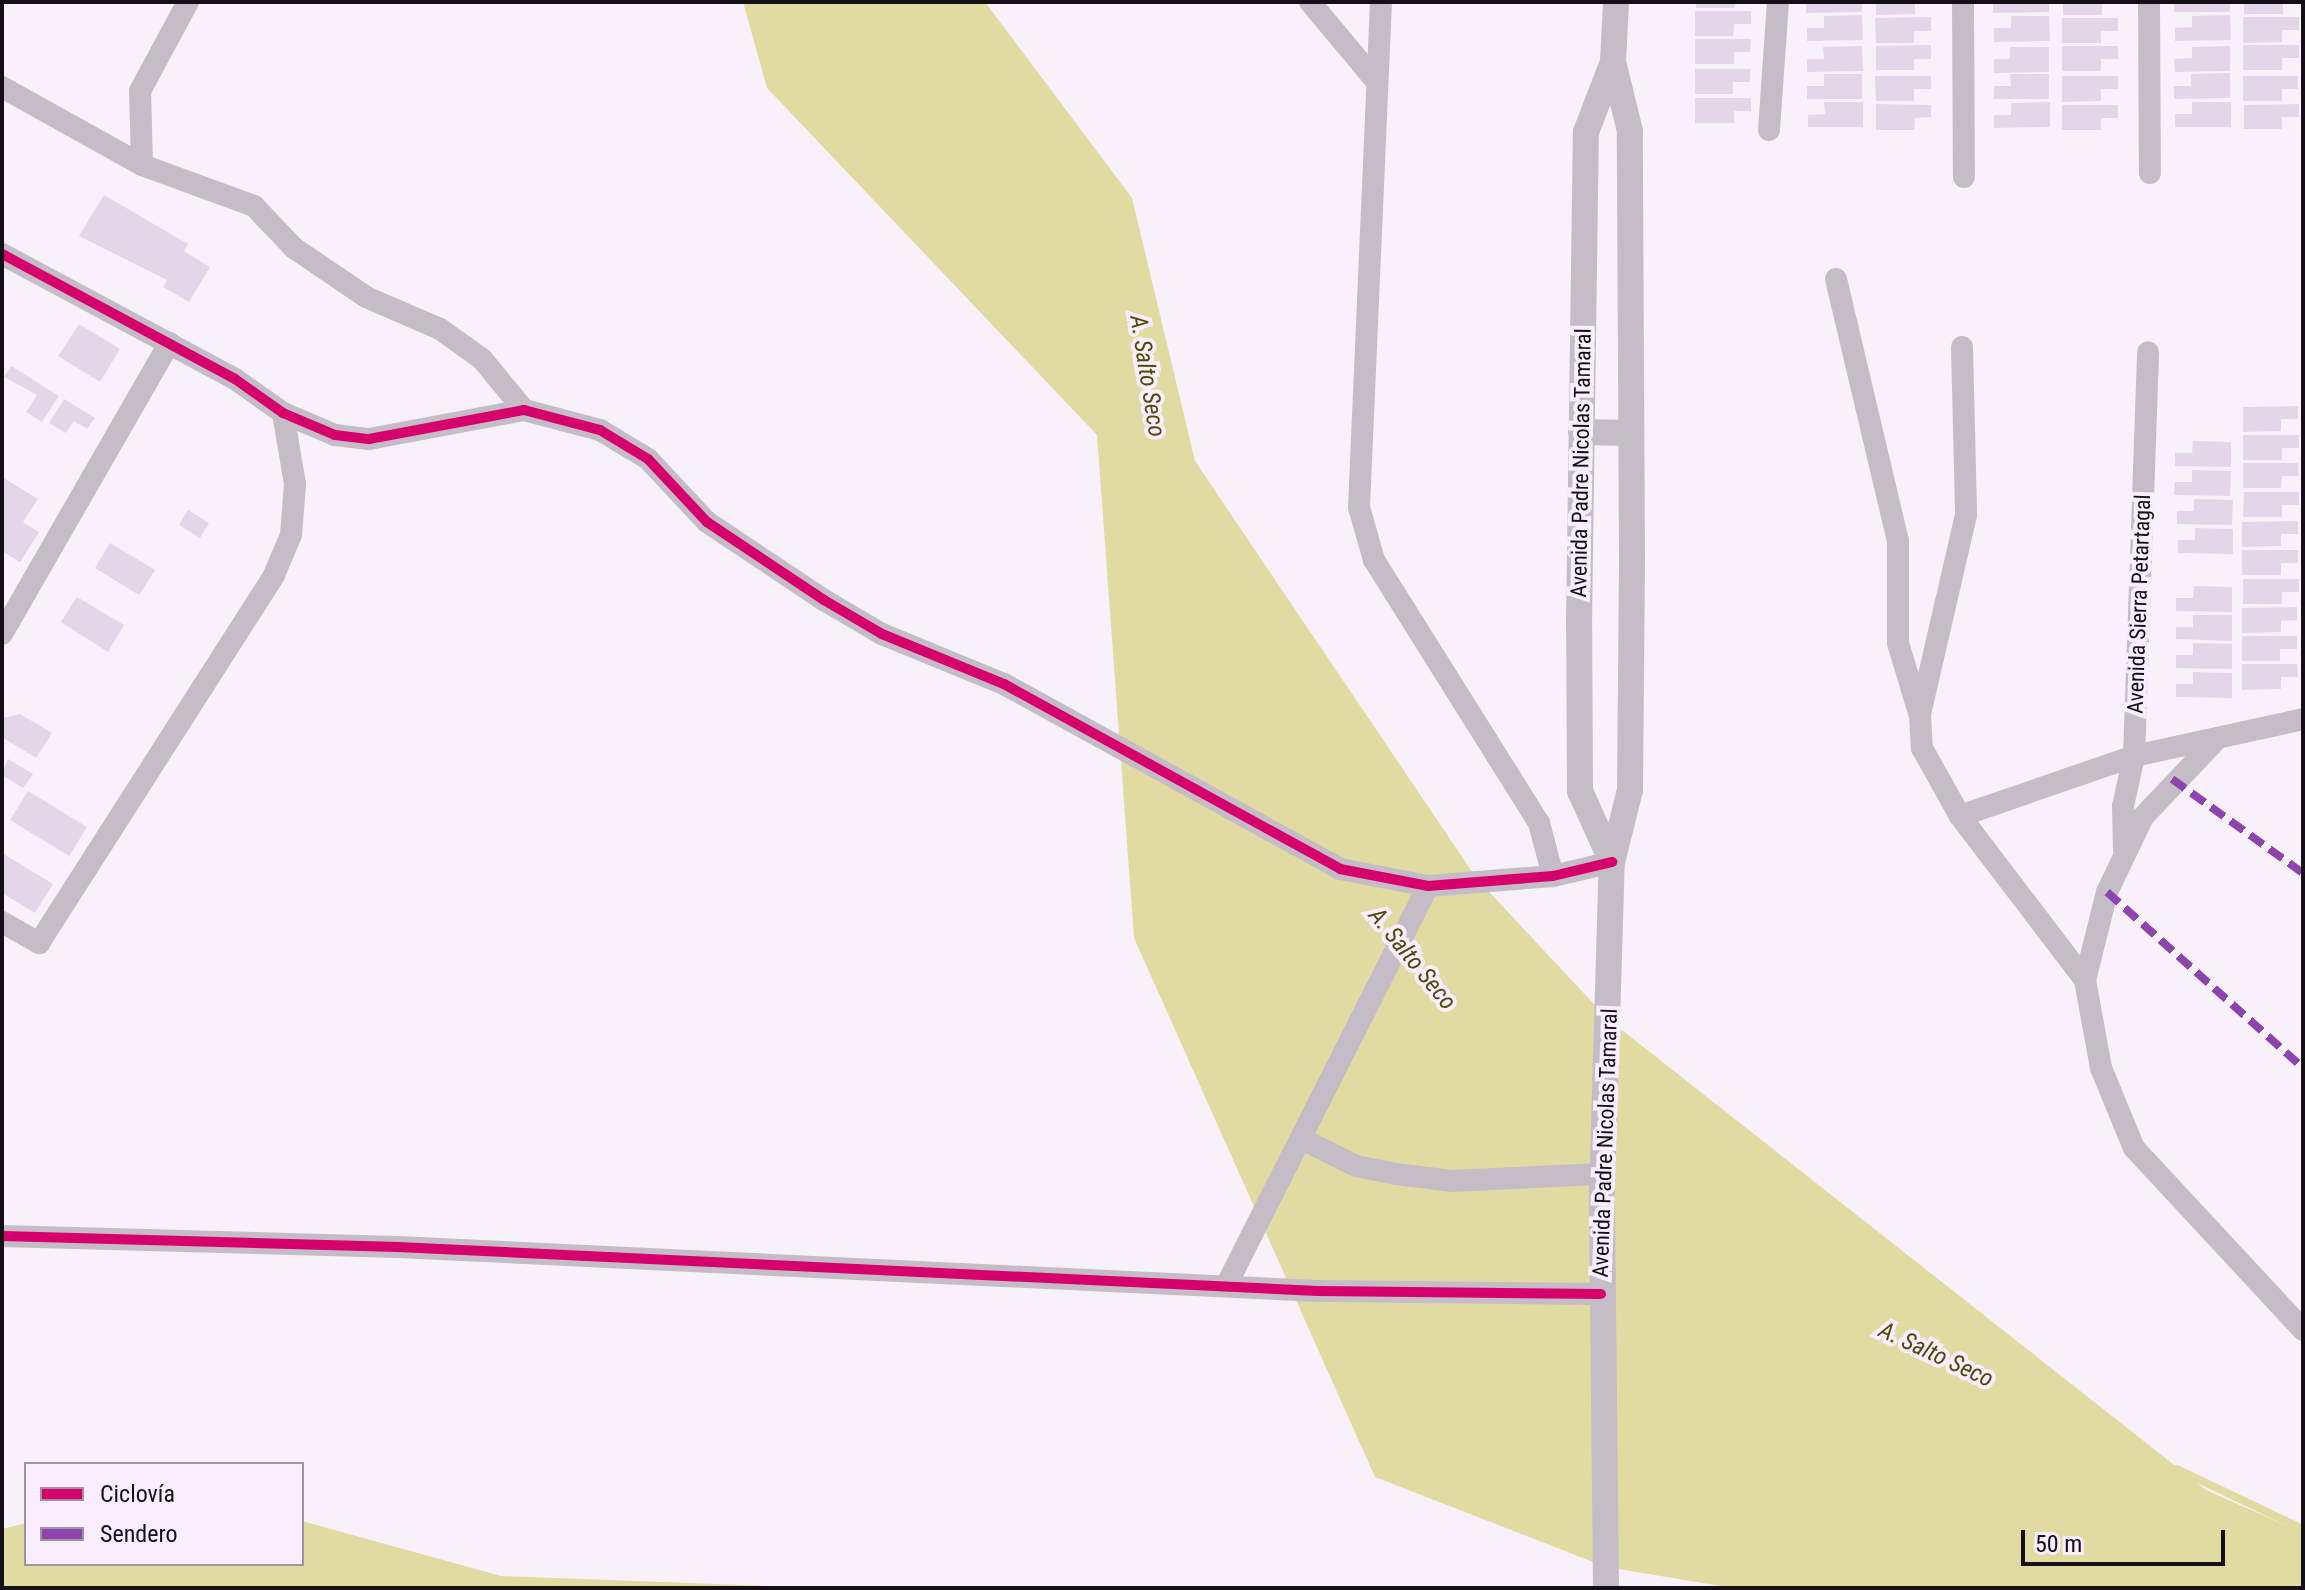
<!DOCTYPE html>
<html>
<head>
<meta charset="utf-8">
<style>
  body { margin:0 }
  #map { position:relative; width:2305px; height:1590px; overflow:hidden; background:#f8f1fb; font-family:"Roboto Condensed",sans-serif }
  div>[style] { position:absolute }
  .water>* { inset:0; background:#e2dba1 }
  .stream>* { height:8px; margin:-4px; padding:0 4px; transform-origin:4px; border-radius:4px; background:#e2dba1 }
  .building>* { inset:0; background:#e3d6e8 }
  .minor>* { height:22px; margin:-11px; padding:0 11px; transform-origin:11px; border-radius:11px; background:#c4bdc7 }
  .tertiary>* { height:26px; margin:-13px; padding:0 13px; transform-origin:13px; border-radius:13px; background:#c4bdc7 }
  .quiet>* { height:8px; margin-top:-4px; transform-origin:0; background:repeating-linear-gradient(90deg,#8e44ad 0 16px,transparent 0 24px) }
  .cycleway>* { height:10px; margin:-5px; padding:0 5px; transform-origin:5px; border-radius:5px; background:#d6006c }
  span { translate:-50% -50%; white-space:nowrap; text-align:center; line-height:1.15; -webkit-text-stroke:8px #f9edff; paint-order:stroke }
  .street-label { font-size:22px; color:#140f16 }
  .water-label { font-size:24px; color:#514a04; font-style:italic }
  .frame { position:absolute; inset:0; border:4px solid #140f16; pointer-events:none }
  .legend { position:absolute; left:24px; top:1462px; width:280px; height:104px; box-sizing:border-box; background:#f9edff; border:2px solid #9d94a2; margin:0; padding:10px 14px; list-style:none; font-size:24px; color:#140f16 }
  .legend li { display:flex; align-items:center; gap:16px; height:40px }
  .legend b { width:40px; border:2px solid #9d94a2 }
  .scale { position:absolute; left:2021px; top:1530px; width:204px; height:36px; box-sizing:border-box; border:4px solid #140f16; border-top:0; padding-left:10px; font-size:24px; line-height:28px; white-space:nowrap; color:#140f16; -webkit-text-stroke:6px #f9edff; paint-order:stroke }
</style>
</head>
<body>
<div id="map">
  <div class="water">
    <div style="clip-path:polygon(743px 2px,985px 2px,1132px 198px,1195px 461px,1477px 879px,1608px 1019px,2206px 1490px,2303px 1533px,2303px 1588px,1733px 1588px,1606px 1567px,1375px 1477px,1134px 938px,1097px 435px,767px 88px)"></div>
    <div style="clip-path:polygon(302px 1521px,501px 1576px,824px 1588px,2px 1588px,2px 1529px,26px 1523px,26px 1564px,302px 1564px)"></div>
  </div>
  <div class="stream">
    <div style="left:2177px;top:1469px;width:140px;rotate:25.5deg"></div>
  </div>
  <div class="building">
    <div style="clip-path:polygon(1696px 2px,1735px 2px,1734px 8px,1696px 8px)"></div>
    <div style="clip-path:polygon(1806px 2px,1862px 2px,1862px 12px,1806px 13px)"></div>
    <div style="clip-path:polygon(1876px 2px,1915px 2px,1915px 14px,1876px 15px)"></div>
    <div style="clip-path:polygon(1993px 2px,2049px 2px,2049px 12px,1993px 13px)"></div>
    <div style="clip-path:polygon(2063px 2px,2102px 2px,2102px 15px,2063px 15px)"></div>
    <div style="clip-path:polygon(2174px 2px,2230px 2px,2230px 12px,2174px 12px)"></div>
    <div style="clip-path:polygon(2244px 2px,2283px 2px,2283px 14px,2244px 14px)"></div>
    <div style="clip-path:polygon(1695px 11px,1751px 11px,1751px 24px,1734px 24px,1733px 36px,1695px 36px)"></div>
    <div style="clip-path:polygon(1862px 15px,1863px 40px,1807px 41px,1807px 28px,1824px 28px,1824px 16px)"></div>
    <div style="clip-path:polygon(2230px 15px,2231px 40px,2175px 41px,2175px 28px,2192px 27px,2192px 16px)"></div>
    <div style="clip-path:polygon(2011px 16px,2049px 16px,2050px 41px,1994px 42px,1994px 28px,2011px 28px)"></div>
    <div style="clip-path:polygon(1931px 17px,1931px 31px,1914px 31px,1914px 43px,1876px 43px,1875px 18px)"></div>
    <div style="clip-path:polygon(2243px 17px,2299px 17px,2299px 30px,2282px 30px,2282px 42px,2243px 43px)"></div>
    <div style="clip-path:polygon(2062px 18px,2118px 18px,2118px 31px,2101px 31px,2101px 43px,2062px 43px)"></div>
    <div style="clip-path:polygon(1695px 39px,1751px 39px,1750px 52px,1734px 52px,1734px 64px,1695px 64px)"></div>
    <div style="clip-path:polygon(1931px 45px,1931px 59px,1914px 59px,1914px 70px,1876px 70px,1876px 46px)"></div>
    <div style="clip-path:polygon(2243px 45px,2299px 45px,2299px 58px,2282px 58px,2282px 70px,2243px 70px)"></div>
    <div style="clip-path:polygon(1862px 46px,1863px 71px,1807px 72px,1807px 59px,1824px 59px,1823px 47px)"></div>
    <div style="clip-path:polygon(2062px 46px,2118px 46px,2118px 59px,2101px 59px,2101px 71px,2062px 71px)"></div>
    <div style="clip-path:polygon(2230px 46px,2230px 71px,2175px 72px,2174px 59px,2192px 58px,2192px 47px)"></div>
    <div style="clip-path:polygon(2010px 47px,2049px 47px,2049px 72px,1994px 73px,1994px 59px,2010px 59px)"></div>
    <div style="clip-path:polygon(1695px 69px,1750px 69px,1750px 82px,1733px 82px,1733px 94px,1695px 94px)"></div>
    <div style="clip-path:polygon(2230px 73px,2230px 98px,2174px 99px,2174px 86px,2191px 86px,2191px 74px)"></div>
    <div style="clip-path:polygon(1824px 74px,1862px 74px,1862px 99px,1807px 99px,1807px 86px,1824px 86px)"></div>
    <div style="clip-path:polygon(2010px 74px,2049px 74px,2049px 99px,1994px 99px,1994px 86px,2011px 86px)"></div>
    <div style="clip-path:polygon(1875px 76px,1931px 76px,1931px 89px,1914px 89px,1914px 101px,1876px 101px)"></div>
    <div style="clip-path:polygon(2062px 76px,2118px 76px,2118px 89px,2101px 89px,2101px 101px,2062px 102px)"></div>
    <div style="clip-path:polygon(2243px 76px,2298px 76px,2298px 89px,2282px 89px,2282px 101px,2243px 101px)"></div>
    <div style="clip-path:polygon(1695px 98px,1751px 98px,1751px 111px,1734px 111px,1734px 123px,1695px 123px)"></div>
    <div style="clip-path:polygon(1824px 102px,1863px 102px,1863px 127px,1808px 127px,1808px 115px,1825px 114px)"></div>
    <div style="clip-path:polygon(2050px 102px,2050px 127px,1994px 128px,1994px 115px,2011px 115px,2011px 103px)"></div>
    <div style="clip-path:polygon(2192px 102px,2231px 102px,2231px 127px,2175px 127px,2175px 114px,2192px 114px)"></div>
    <div style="clip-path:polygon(1876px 104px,1931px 105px,1931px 117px,1915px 118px,1914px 130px,1876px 130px)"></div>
    <div style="clip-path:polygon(2299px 104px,2299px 117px,2282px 117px,2282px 129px,2244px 129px,2244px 105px)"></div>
    <div style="clip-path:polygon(2062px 105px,2118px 105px,2118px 118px,2101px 118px,2101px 130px,2062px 130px)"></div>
    <div style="clip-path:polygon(104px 195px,188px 244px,184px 251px,210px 267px,189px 302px,163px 287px,167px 280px,79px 236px)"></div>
    <div style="clip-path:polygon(79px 324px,120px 349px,100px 382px,58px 356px)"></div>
    <div style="clip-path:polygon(11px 366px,59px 396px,42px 422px,26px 412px,37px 395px,4px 377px)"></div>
    <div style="clip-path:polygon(64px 399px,95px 418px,87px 429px,74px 421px,66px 433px,49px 423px)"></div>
    <div style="clip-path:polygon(2298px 406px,2298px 419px,2281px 419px,2281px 431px,2243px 432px,2243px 407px)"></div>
    <div style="clip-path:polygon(2243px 435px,2299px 435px,2299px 448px,2282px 448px,2282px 460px,2243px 460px)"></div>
    <div style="clip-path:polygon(2193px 441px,2231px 442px,2231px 467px,2175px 466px,2175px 453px,2192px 453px)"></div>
    <div style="clip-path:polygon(2243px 463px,2298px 463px,2299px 476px,2282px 476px,2281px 488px,2243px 488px)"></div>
    <div style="clip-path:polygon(2192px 470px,2231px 471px,2230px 496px,2174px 495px,2175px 482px,2192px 482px)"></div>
    <div style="clip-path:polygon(2px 477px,38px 499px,23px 522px,39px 532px,20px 562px,2px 551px)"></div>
    <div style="clip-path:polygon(2244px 492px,2299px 492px,2299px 505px,2282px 505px,2282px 517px,2243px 517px)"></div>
    <div style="clip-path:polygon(2194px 499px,2233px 500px,2232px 525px,2177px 524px,2177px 511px,2194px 511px)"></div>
    <div style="clip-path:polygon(188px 510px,209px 523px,200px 538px,179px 525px)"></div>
    <div style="clip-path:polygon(2298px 521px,2298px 534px,2281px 534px,2281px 546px,2242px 547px,2242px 522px)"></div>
    <div style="clip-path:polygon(2195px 528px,2233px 529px,2233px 554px,2178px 553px,2178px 540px,2195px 540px)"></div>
    <div style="clip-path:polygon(110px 543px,155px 570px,139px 595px,95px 568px)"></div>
    <div style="clip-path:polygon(2242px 550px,2298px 550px,2298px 563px,2281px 563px,2281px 575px,2242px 575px)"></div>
    <div style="clip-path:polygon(2243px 579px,2299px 579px,2299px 592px,2282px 592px,2282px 604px,2243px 604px)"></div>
    <div style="clip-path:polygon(2194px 586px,2232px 587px,2232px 612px,2176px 611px,2176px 598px,2193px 598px)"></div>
    <div style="clip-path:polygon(77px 597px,124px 625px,108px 652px,61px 622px)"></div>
    <div style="clip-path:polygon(2297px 607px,2297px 620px,2281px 621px,2281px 632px,2242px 633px,2242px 608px)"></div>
    <div style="clip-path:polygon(2193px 615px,2232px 615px,2232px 641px,2176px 639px,2176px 627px,2193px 627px)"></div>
    <div style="clip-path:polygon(2242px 636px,2297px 636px,2297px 649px,2280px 649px,2280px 661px,2242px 661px)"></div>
    <div style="clip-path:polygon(2193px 643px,2232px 644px,2232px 669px,2176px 668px,2176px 655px,2193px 655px)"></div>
    <div style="clip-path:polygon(2242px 664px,2297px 664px,2298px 677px,2281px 677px,2281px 689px,2242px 690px)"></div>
    <div style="clip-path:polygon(2193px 672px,2232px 673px,2232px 698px,2176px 697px,2176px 684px,2193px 684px)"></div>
    <div style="clip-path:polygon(20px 714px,52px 733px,36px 758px,2px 737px,3px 718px)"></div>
    <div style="clip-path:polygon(8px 759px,33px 774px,23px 788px,2px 775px)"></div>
    <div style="clip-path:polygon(28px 791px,87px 827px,69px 856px,10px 820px)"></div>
    <div style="clip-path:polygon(2px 853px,53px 884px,35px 913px,2px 893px)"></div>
  </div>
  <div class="minor">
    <div style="left:1310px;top:2px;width:103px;rotate:50.1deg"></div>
    <div style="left:1381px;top:2px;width:505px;rotate:92.49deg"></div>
    <div style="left:1359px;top:507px;width:55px;rotate:74.2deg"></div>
    <div style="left:1374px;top:560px;width:310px;rotate:57.9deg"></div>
    <div style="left:1539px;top:823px;width:55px;rotate:75.2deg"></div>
    <div style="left:1963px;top:2px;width:175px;rotate:89.7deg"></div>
    <div style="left:2149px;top:2px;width:171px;rotate:89.7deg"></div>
    <div style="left:2px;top:87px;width:160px;rotate:29.1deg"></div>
    <div style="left:142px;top:165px;width:119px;rotate:20.1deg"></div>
    <div style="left:254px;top:206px;width:58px;rotate:46.4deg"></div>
    <div style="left:294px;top:248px;width:87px;rotate:34.2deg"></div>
    <div style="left:366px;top:297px;width:81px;rotate:23.4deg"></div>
    <div style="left:440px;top:329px;width:52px;rotate:35.5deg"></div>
    <div style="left:482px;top:359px;width:66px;rotate:50.5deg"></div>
    <div style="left:1769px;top:130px;width:128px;rotate:-86deg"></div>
    <div style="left:142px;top:165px;width:74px;rotate:-91.5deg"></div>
    <div style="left:140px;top:91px;width:101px;rotate:-61.7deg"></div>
    <div style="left:2px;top:254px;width:264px;rotate:28.2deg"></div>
    <div style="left:235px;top:379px;width:59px;rotate:35.3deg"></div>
    <div style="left:283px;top:413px;width:56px;rotate:22.9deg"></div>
    <div style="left:335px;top:435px;width:34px;rotate:7deg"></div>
    <div style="left:369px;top:439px;width:158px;rotate:-10.6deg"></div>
    <div style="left:524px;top:410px;width:79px;rotate:14.7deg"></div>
    <div style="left:600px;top:430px;width:56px;rotate:31.1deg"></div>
    <div style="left:648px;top:459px;width:86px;rotate:46.9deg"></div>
    <div style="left:707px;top:522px;width:141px;rotate:33.7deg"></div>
    <div style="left:824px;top:600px;width:67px;rotate:30.4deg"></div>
    <div style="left:882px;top:634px;width:132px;rotate:22.3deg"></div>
    <div style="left:1004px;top:684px;width:384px;rotate:28.8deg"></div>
    <div style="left:1340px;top:869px;width:90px;rotate:10.9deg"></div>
    <div style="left:1428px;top:886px;width:125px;rotate:-4.6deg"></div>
    <div style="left:1553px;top:876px;width:61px;rotate:-13.3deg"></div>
    <div style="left:1836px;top:279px;width:269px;rotate:76.7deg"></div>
    <div style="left:1898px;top:541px;width:102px;rotate:90deg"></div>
    <div style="left:1898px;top:643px;width:73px;rotate:73.3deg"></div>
    <div style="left:1962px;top:347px;width:168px;rotate:88.6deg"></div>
    <div style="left:1966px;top:515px;width:204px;rotate:103deg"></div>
    <div style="left:1920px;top:714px;width:34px;rotate:87deg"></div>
    <div style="left:1922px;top:748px;width:78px;rotate:60.8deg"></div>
    <div style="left:1960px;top:816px;width:206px;rotate:52.7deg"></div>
    <div style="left:2px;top:634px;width:336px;rotate:-60.1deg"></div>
    <div style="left:2215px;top:741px;width:105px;rotate:133.5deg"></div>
    <div style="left:2143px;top:817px;width:83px;rotate:115.6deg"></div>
    <div style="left:2107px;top:892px;width:91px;rotate:104deg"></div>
    <div style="left:2085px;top:980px;width:89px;rotate:79.7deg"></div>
    <div style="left:2101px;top:1068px;width:87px;rotate:67.6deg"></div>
    <div style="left:2134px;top:1148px;width:248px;rotate:47.1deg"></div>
    <div style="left:1960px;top:816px;width:184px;rotate:-19deg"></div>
    <div style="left:2134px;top:756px;width:173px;rotate:-12.3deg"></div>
    <div style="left:2124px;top:850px;width:44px;rotate:-91.3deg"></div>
    <div style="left:2123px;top:806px;width:51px;rotate:-77.6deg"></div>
    <div style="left:2134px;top:756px;width:404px;rotate:-88deg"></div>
    <div style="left:2px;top:922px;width:43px;rotate:29.6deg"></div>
    <div style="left:39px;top:943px;width:437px;rotate:-57.4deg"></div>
    <div style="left:274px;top:575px;width:43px;rotate:-67deg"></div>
    <div style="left:291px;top:535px;width:51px;rotate:-85.5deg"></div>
    <div style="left:295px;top:484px;width:72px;rotate:-99.6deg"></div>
    <div style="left:1302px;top:1139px;width:60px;rotate:26.6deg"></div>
    <div style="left:1356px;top:1166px;width:41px;rotate:11.3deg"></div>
    <div style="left:1396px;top:1174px;width:56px;rotate:7.1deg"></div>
    <div style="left:1452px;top:1181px;width:151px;rotate:-2.7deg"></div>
    <div style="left:2px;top:1236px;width:396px;rotate:1.6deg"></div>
    <div style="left:398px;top:1247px;width:921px;rotate:2.74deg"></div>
    <div style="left:1318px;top:1291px;width:283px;rotate:0.6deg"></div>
    <div style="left:1226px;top:1286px;width:448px;rotate:-63.2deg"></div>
  </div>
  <div class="tertiary">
    <div style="left:1581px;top:432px;width:47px;rotate:1.2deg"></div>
    <div style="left:1612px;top:862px;width:78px;rotate:-114.3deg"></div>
    <div style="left:1580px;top:791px;width:166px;rotate:-90.3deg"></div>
    <div style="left:1579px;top:625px;width:493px;rotate:-89.2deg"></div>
    <div style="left:1586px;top:132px;width:75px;rotate:-68.9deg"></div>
    <div style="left:1606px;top:1588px;width:397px;rotate:-90.6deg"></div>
    <div style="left:1602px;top:1191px;width:329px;rotate:-88.3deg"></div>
    <div style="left:1612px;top:862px;width:74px;rotate:-76deg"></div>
    <div style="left:1630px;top:790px;width:231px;rotate:-89.5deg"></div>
    <div style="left:1632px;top:559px;width:428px;rotate:-90.3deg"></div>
    <div style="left:1630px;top:131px;width:71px;rotate:-103.8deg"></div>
    <div style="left:1613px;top:62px;width:60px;rotate:-87.1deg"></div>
  </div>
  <div class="quiet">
    <div style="left:2172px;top:779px;width:161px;rotate:35.7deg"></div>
    <div style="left:2107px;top:892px;width:263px;rotate:41.9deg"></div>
  </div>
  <div class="cycleway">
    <div style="left:2px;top:254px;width:264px;rotate:28.2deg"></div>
    <div style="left:235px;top:379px;width:59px;rotate:35.3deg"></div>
    <div style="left:283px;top:413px;width:56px;rotate:22.9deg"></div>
    <div style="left:335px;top:435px;width:34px;rotate:7deg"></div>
    <div style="left:369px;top:439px;width:158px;rotate:-10.6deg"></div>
    <div style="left:524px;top:410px;width:79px;rotate:14.7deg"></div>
    <div style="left:600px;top:430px;width:56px;rotate:31.1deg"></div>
    <div style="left:648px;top:459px;width:86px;rotate:46.9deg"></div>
    <div style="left:707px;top:522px;width:141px;rotate:33.7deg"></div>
    <div style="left:824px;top:600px;width:67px;rotate:30.4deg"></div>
    <div style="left:882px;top:634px;width:132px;rotate:22.3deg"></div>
    <div style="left:1004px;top:684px;width:384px;rotate:28.8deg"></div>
    <div style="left:1340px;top:869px;width:90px;rotate:10.9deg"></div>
    <div style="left:1428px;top:886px;width:125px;rotate:-4.6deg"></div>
    <div style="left:1553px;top:876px;width:61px;rotate:-13.3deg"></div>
    <div style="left:2px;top:1236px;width:396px;rotate:1.6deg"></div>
    <div style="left:398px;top:1247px;width:921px;rotate:2.74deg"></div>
    <div style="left:1318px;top:1291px;width:283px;rotate:0.6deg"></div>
  </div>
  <div class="street-label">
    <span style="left:1581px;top:463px;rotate:-89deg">Avenida Padre Nicolas Tamaral</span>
    <span style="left:2139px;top:604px;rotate:-88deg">Avenida Sierra Petartagal</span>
    <span style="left:1605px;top:1143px;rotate:-88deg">Avenida Padre Nicolas Tamaral</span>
  </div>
  <div class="water-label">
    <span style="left:1147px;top:376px;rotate:81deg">A. Salto Seco</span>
    <span style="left:1412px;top:959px;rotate:51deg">A. Salto Seco</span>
    <span style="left:1936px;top:1355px;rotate:25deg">A. Salto Seco</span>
  </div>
  <div class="frame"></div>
  <ul class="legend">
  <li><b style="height:10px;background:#d6006c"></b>Ciclovía</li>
  <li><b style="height:10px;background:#8e44ad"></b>Sendero</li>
  </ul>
  <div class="scale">50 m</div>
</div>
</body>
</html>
